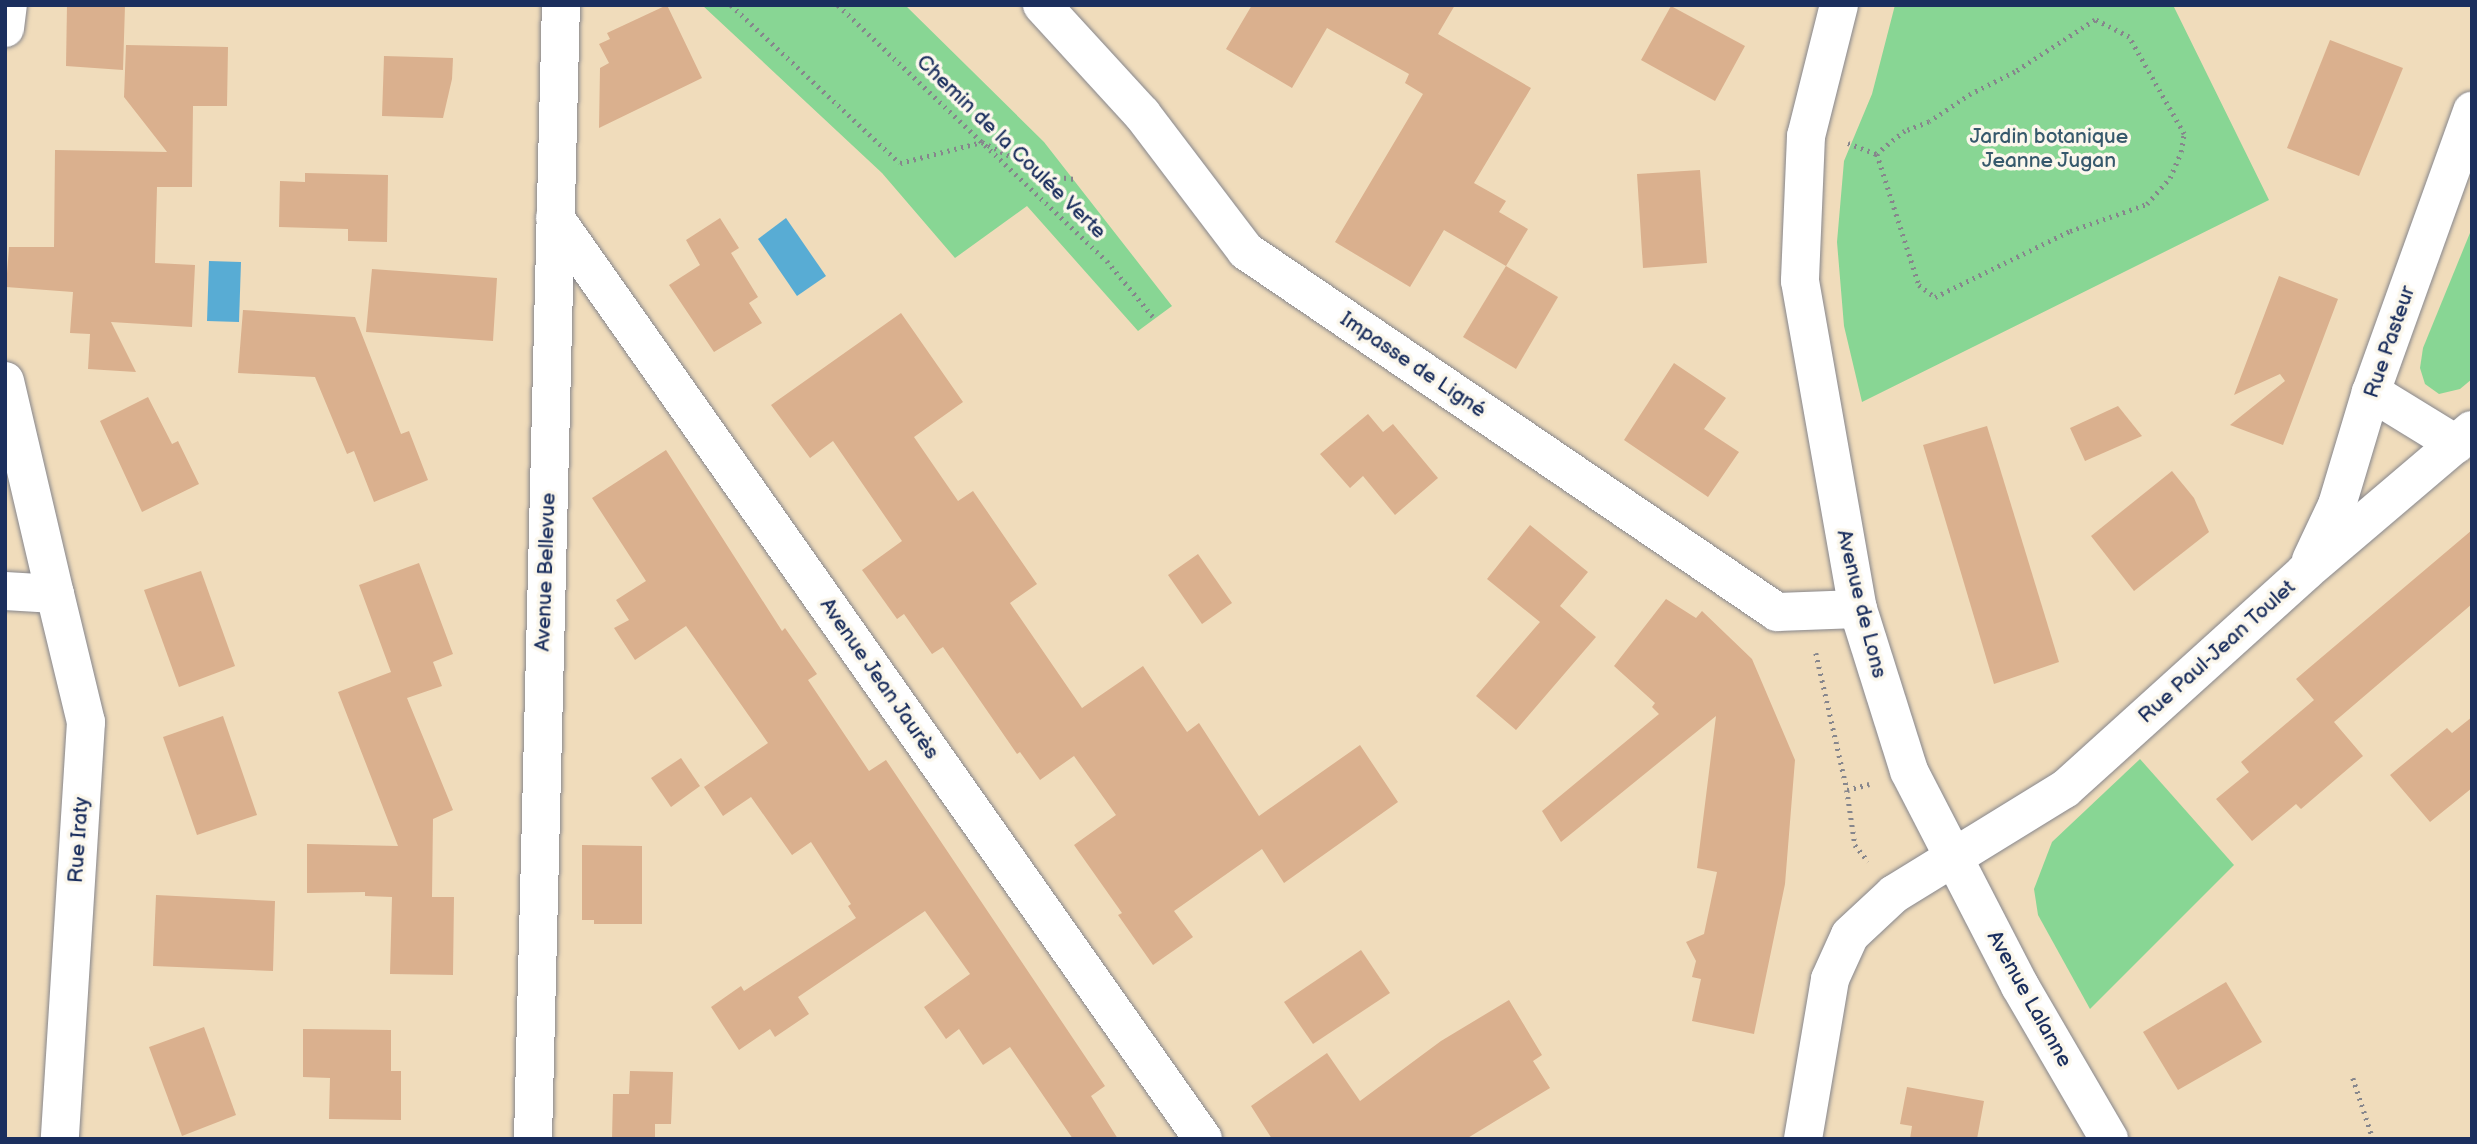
<!DOCTYPE html>
<html>
<head>
<meta charset="utf-8">
<style>
  body { margin:0 }
  #map { position:relative; width:2477px; height:1144px; overflow:hidden; background:#f0dcbb; font-family:"Balsamiq Sans",sans-serif }
  div>[style] { position:absolute }
  .green>* { inset:0; background:#88d694 }
  .water>* { inset:0; background:#58acd4 }
  .building>* { inset:0; background:#dab08e }
  .path>* { height:4.5px; margin-top:-2.25px; transform-origin:0; background:repeating-linear-gradient(90deg,#86868c 0 2px,transparent 0 7px) }
  .roads { filter:drop-shadow(0 0 2px #86868c) drop-shadow(0 0 2px #86868c) }
  .minor>* { height:38px; margin:-19px; padding:0 19px; transform-origin:19px; border-radius:19px; background:#fff }
  span { translate:-50% -50%; white-space:nowrap; text-align:center; line-height:1.15; -webkit-text-stroke:7px #fbf7ec; paint-order:stroke }
  .park-label { font-size:21px; color:#36596c }
  .street-label { font-size:21px; color:#1b2f5e }
  .frame { position:absolute; inset:0; border:7px solid #1b2f5e; pointer-events:none }
</style>
</head>
<body>
<div id="map">
  <div class="green">
    <div style="clip-path:polygon(702px 5px,905px 5px,1044px 142px,1172px 306px,1138px 331px,1027px 206px,955px 258px,882px 173px)"></div>
    <div style="clip-path:polygon(1895px 5px,2173px 5px,2269px 200px,1862px 402px,1844px 326px,1837px 242px,1844px 161px,1872px 94px)"></div>
    <div style="clip-path:polygon(2472px 228px,2472px 379px,2460px 389px,2439px 394px,2425px 384px,2420px 368px,2423px 348px)"></div>
    <div style="clip-path:polygon(2140px 759px,2234px 865px,2090px 1009px,2038px 915px,2034px 889px,2052px 842px)"></div>
  </div>
  <div class="water">
    <div style="clip-path:polygon(786px 218px,826px 276px,797px 296px,758px 239px)"></div>
    <div style="clip-path:polygon(209px 261px,241px 262px,239px 322px,207px 321px)"></div>
  </div>
  <div class="building">
    <div style="clip-path:polygon(67px 5px,125px 5px,123px 70px,66px 66px)"></div>
    <div style="clip-path:polygon(667px 5px,702px 78px,599px 128px,600px 68px,609px 63px,599px 44px,610px 39px,607px 33px)"></div>
    <div style="clip-path:polygon(1252px 5px,1455px 5px,1438px 34px,1531px 88px,1474px 183px,1506px 201px,1499px 212px,1528px 229px,1506px 266px,1444px 230px,1410px 287px,1335px 242px,1423px 94px,1405px 83px,1409px 74px,1327px 28px,1292px 88px,1226px 49px)"></div>
    <div style="clip-path:polygon(1671px 6px,1745px 46px,1715px 101px,1641px 60px)"></div>
    <div style="clip-path:polygon(2330px 40px,2403px 68px,2359px 176px,2287px 148px)"></div>
    <div style="clip-path:polygon(126px 45px,228px 47px,227px 106px,193px 106px,192px 187px,157px 187px,155px 263px,195px 265px,192px 327px,111px 322px,136px 372px,88px 369px,90px 334px,70px 333px,73px 292px,6px 287px,9px 247px,54px 247px,55px 150px,167px 152px,124px 97px)"></div>
    <div style="clip-path:polygon(384px 56px,453px 58px,452px 79px,443px 118px,382px 116px)"></div>
    <div style="clip-path:polygon(1700px 170px,1707px 263px,1643px 268px,1637px 174px)"></div>
    <div style="clip-path:polygon(305px 173px,388px 175px,387px 242px,348px 241px,348px 229px,279px 227px,280px 181px,305px 182px)"></div>
    <div style="clip-path:polygon(720px 218px,739px 248px,731px 253px,758px 297px,749px 303px,762px 323px,714px 352px,669px 285px,700px 265px,686px 240px)"></div>
    <div style="clip-path:polygon(1506px 266px,1558px 297px,1516px 369px,1463px 337px)"></div>
    <div style="clip-path:polygon(372px 269px,497px 278px,493px 341px,366px 332px)"></div>
    <div style="clip-path:polygon(2279px 276px,2338px 299px,2283px 445px,2230px 425px,2285px 381px,2280px 374px,2234px 395px)"></div>
    <div style="clip-path:polygon(243px 310px,355px 317px,401px 434px,409px 431px,428px 480px,374px 502px,354px 451px,347px 454px,315px 377px,238px 373px)"></div>
    <div style="clip-path:polygon(901px 313px,963px 402px,914px 437px,958px 501px,973px 491px,1037px 584px,1010px 603px,1082px 708px,1143px 666px,1187px 732px,1199px 723px,1259px 816px,1360px 745px,1398px 802px,1284px 883px,1262px 849px,1174px 911px,1193px 937px,1153px 965px,1118px 915px,1122px 913px,1074px 845px,1116px 815px,1074px 756px,1040px 780px,1020px 752px,1017px 754px,943px 647px,932px 654px,904px 614px,897px 619px,862px 570px,902px 541px,833px 441px,810px 458px,771px 405px)"></div>
    <div style="clip-path:polygon(1674px 363px,1726px 398px,1704px 429px,1739px 452px,1708px 497px,1624px 440px)"></div>
    <div style="clip-path:polygon(148px 397px,172px 444px,178px 441px,199px 484px,142px 512px,100px 421px)"></div>
    <div style="clip-path:polygon(2118px 406px,2142px 436px,2085px 461px,2070px 428px)"></div>
    <div style="clip-path:polygon(1368px 414px,1383px 432px,1393px 424px,1438px 478px,1395px 515px,1363px 476px,1350px 488px,1320px 454px)"></div>
    <div style="clip-path:polygon(1987px 426px,2059px 662px,1994px 684px,1923px 445px)"></div>
    <div style="clip-path:polygon(666px 450px,782px 631px,785px 628px,817px 674px,808px 680px,869px 771px,886px 760px,1105px 1086px,1091px 1096px,1118px 1139px,1073px 1139px,1010px 1047px,983px 1065px,959px 1029px,946px 1039px,924px 1007px,970px 974px,925px 911px,798px 997px,809px 1014px,775px 1037px,770px 1029px,739px 1050px,711px 1007px,741px 986px,744px 991px,856px 918px,848px 906px,851px 904px,811px 842px,792px 855px,751px 797px,723px 816px,704px 787px,768px 743px,686px 626px,635px 660px,614px 628px,629px 620px,616px 600px,646px 581px,592px 498px)"></div>
    <div style="clip-path:polygon(2172px 471px,2194px 498px,2209px 532px,2134px 591px,2091px 536px)"></div>
    <div style="clip-path:polygon(1530px 525px,1588px 572px,1560px 606px,1596px 637px,1516px 730px,1476px 696px,1540px 622px,1487px 579px)"></div>
    <div style="clip-path:polygon(2472px 530px,2472px 604px,2334px 722px,2363px 756px,2301px 809px,2296px 804px,2252px 841px,2216px 799px,2249px 772px,2241px 762px,2314px 700px,2296px 679px)"></div>
    <div style="clip-path:polygon(1198px 554px,1232px 603px,1202px 624px,1168px 575px)"></div>
    <div style="clip-path:polygon(419px 563px,453px 654px,433px 662px,442px 686px,407px 698px,453px 810px,433px 819px,432px 897px,454px 897px,453px 975px,390px 974px,392px 897px,365px 896px,365px 892px,307px 893px,307px 844px,398px 846px,338px 692px,391px 672px,359px 585px)"></div>
    <div style="clip-path:polygon(201px 571px,235px 666px,179px 687px,144px 590px)"></div>
    <div style="clip-path:polygon(1666px 599px,1696px 618px,1702px 611px,1752px 659px,1795px 760px,1785px 884px,1754px 1034px,1692px 1021px,1701px 979px,1692px 977px,1696px 961px,1686px 942px,1704px 934px,1717px 872px,1697px 868px,1716px 716px,1561px 842px,1542px 811px,1659px 714px,1652px 707px,1655px 703px,1614px 666px)"></div>
    <div style="clip-path:polygon(223px 716px,257px 815px,197px 835px,163px 737px)"></div>
    <div style="clip-path:polygon(2472px 717px,2472px 788px,2430px 822px,2390px 775px,2447px 728px,2452px 733px)"></div>
    <div style="clip-path:polygon(681px 758px,700px 786px,671px 807px,651px 778px)"></div>
    <div style="clip-path:polygon(582px 845px,642px 846px,642px 924px,594px 924px,594px 920px,582px 920px)"></div>
    <div style="clip-path:polygon(156px 895px,275px 901px,273px 971px,153px 966px)"></div>
    <div style="clip-path:polygon(1361px 950px,1390px 993px,1313px 1044px,1284px 1002px)"></div>
    <div style="clip-path:polygon(2226px 982px,2262px 1042px,2178px 1090px,2143px 1032px)"></div>
    <div style="clip-path:polygon(1509px 1000px,1542px 1055px,1533px 1061px,1550px 1088px,1466px 1139px,1272px 1139px,1251px 1106px,1327px 1053px,1360px 1101px,1441px 1041px)"></div>
    <div style="clip-path:polygon(204px 1027px,236px 1115px,182px 1136px,149px 1047px)"></div>
    <div style="clip-path:polygon(303px 1029px,391px 1030px,391px 1071px,401px 1071px,401px 1120px,329px 1119px,330px 1078px,303px 1077px)"></div>
    <div style="clip-path:polygon(630px 1071px,673px 1072px,671px 1124px,655px 1124px,655px 1139px,612px 1139px,613px 1094px,629px 1094px)"></div>
    <div style="clip-path:polygon(1907px 1087px,1984px 1101px,1977px 1139px,1910px 1139px,1912px 1126px,1900px 1124px)"></div>
  </div>
  <div class="path">
    <div style="left:731px;top:5px;width:231px;rotate:43.1deg"></div>
    <div style="left:900px;top:163px;width:85px;rotate:-14.4deg"></div>
    <div style="left:982px;top:142px;width:76px;rotate:26.6deg"></div>
    <div style="left:1050px;top:176px;width:25px;rotate:7deg"></div>
    <div style="left:838px;top:5px;width:371px;rotate:43.6deg"></div>
    <div style="left:1107px;top:261px;width:75px;rotate:50.4deg"></div>
    <div style="left:1848px;top:143px;width:31px;rotate:21deg"></div>
    <div style="left:1877px;top:154px;width:138px;rotate:72.2deg"></div>
    <div style="left:1919px;top:285px;width:20px;rotate:37deg"></div>
    <div style="left:1935px;top:297px;width:150px;rotate:-26.1deg"></div>
    <div style="left:2070px;top:231px;width:82px;rotate:-19.3deg"></div>
    <div style="left:2147px;top:204px;width:35px;rotate:-49deg"></div>
    <div style="left:2170px;top:178px;width:28px;rotate:-67deg"></div>
    <div style="left:2181px;top:152px;width:18px;rotate:-81deg"></div>
    <div style="left:2184px;top:134px;width:112px;rotate:-119.6deg"></div>
    <div style="left:2129px;top:37px;width:38px;rotate:-153deg"></div>
    <div style="left:2095px;top:20px;width:95px;rotate:147deg"></div>
    <div style="left:2015px;top:72px;width:49px;rotate:153.4deg"></div>
    <div style="left:1971px;top:94px;width:50px;rotate:146.3deg"></div>
    <div style="left:1929px;top:122px;width:26px;rotate:159deg"></div>
    <div style="left:1905px;top:131px;width:36px;rotate:141deg"></div>
    <div style="left:1816px;top:653px;width:140px;rotate:77.2deg"></div>
    <div style="left:1847px;top:790px;width:23px;rotate:-15deg"></div>
    <div style="left:1847px;top:790px;width:56px;rotate:81.7deg"></div>
    <div style="left:1855px;top:845px;width:21px;rotate:51deg"></div>
    <div style="left:2353px;top:1078px;width:64px;rotate:71.8deg"></div>
  </div>
  <div class="roads">
    <div class="minor">
      <div style="left:1042px;top:5px;width:148px;rotate:47.5deg"></div>
      <div style="left:1142px;top:114px;width:172px;rotate:52.8deg"></div>
      <div style="left:1246px;top:251px;width:642px;rotate:34.21deg"></div>
      <div style="left:1777px;top:612px;width:81px;rotate:-2.1deg"></div>
      <div style="left:1839px;top:5px;width:135px;rotate:104.1deg"></div>
      <div style="left:1806px;top:136px;width:145px;rotate:92.4deg"></div>
      <div style="left:1800px;top:281px;width:333px;rotate:80deg"></div>
      <div style="left:1858px;top:609px;width:170px;rotate:72.5deg"></div>
      <div style="left:1909px;top:771px;width:242px;rotate:62.7deg"></div>
      <div style="left:2020px;top:986px;width:177px;rotate:59.8deg"></div>
      <div style="left:5px;top:28px;width:23px;rotate:-83deg"></div>
      <div style="left:555px;top:218px;width:1126px;rotate:54.87deg"></div>
      <div style="left:5px;top:381px;width:219px;rotate:76.8deg"></div>
      <div style="left:2371px;top:392px;width:100px;rotate:31.5deg"></div>
      <div style="left:2311px;top:560px;width:61px;rotate:-64.7deg"></div>
      <div style="left:2337px;top:505px;width:118px;rotate:-73.3deg"></div>
      <div style="left:2371px;top:392px;width:299px;rotate:-70.2deg"></div>
      <div style="left:5px;top:591px;width:50px;rotate:3.4deg"></div>
      <div style="left:55px;top:594px;width:132px;rotate:76.4deg"></div>
      <div style="left:86px;top:722px;width:418px;rotate:93.6deg"></div>
      <div style="left:533px;top:1139px;width:1134px;rotate:-88.59deg"></div>
      <div style="left:1803px;top:1139px;width:162px;rotate:-80.4deg"></div>
      <div style="left:1830px;top:979px;width:48px;rotate:-65.6deg"></div>
      <div style="left:1850px;top:935px;width:60px;rotate:-43deg"></div>
      <div style="left:1894px;top:894px;width:201px;rotate:-31.6deg"></div>
      <div style="left:2065px;top:789px;width:324px;rotate:-42.1deg"></div>
      <div style="left:2305px;top:572px;width:219px;rotate:-40.4deg"></div>
    </div>
  </div>
  <div class="park-label">
    <span style="left:2049px;top:149px">Jardin botanique<br>Jeanne Jugan</span>
  </div>
  <div class="street-label">
    <span style="left:1011px;top:147px;rotate:44deg">Chemin de la Coulée Verte</span>
    <span style="left:2390px;top:342px;rotate:-71deg">Rue Pasteur</span>
    <span style="left:1413px;top:365px;rotate:34deg">Impasse de Ligné</span>
    <span style="left:546px;top:572px;rotate:-88deg">Avenue Bellevue</span>
    <span style="left:1861px;top:604px;rotate:76deg">Avenue de Lons</span>
    <span style="left:2217px;top:652px;rotate:-42deg">Rue Paul-Jean Toulet</span>
    <span style="left:879px;top:679px;rotate:55deg">Avenue Jean Jaurès</span>
    <span style="left:79px;top:840px;rotate:-86deg">Rue Iraty</span>
    <span style="left:2029px;top:999px;rotate:61deg">Avenue Lalanne</span>
  </div>
  <div class="frame"></div>
</div>
</body>
</html>
